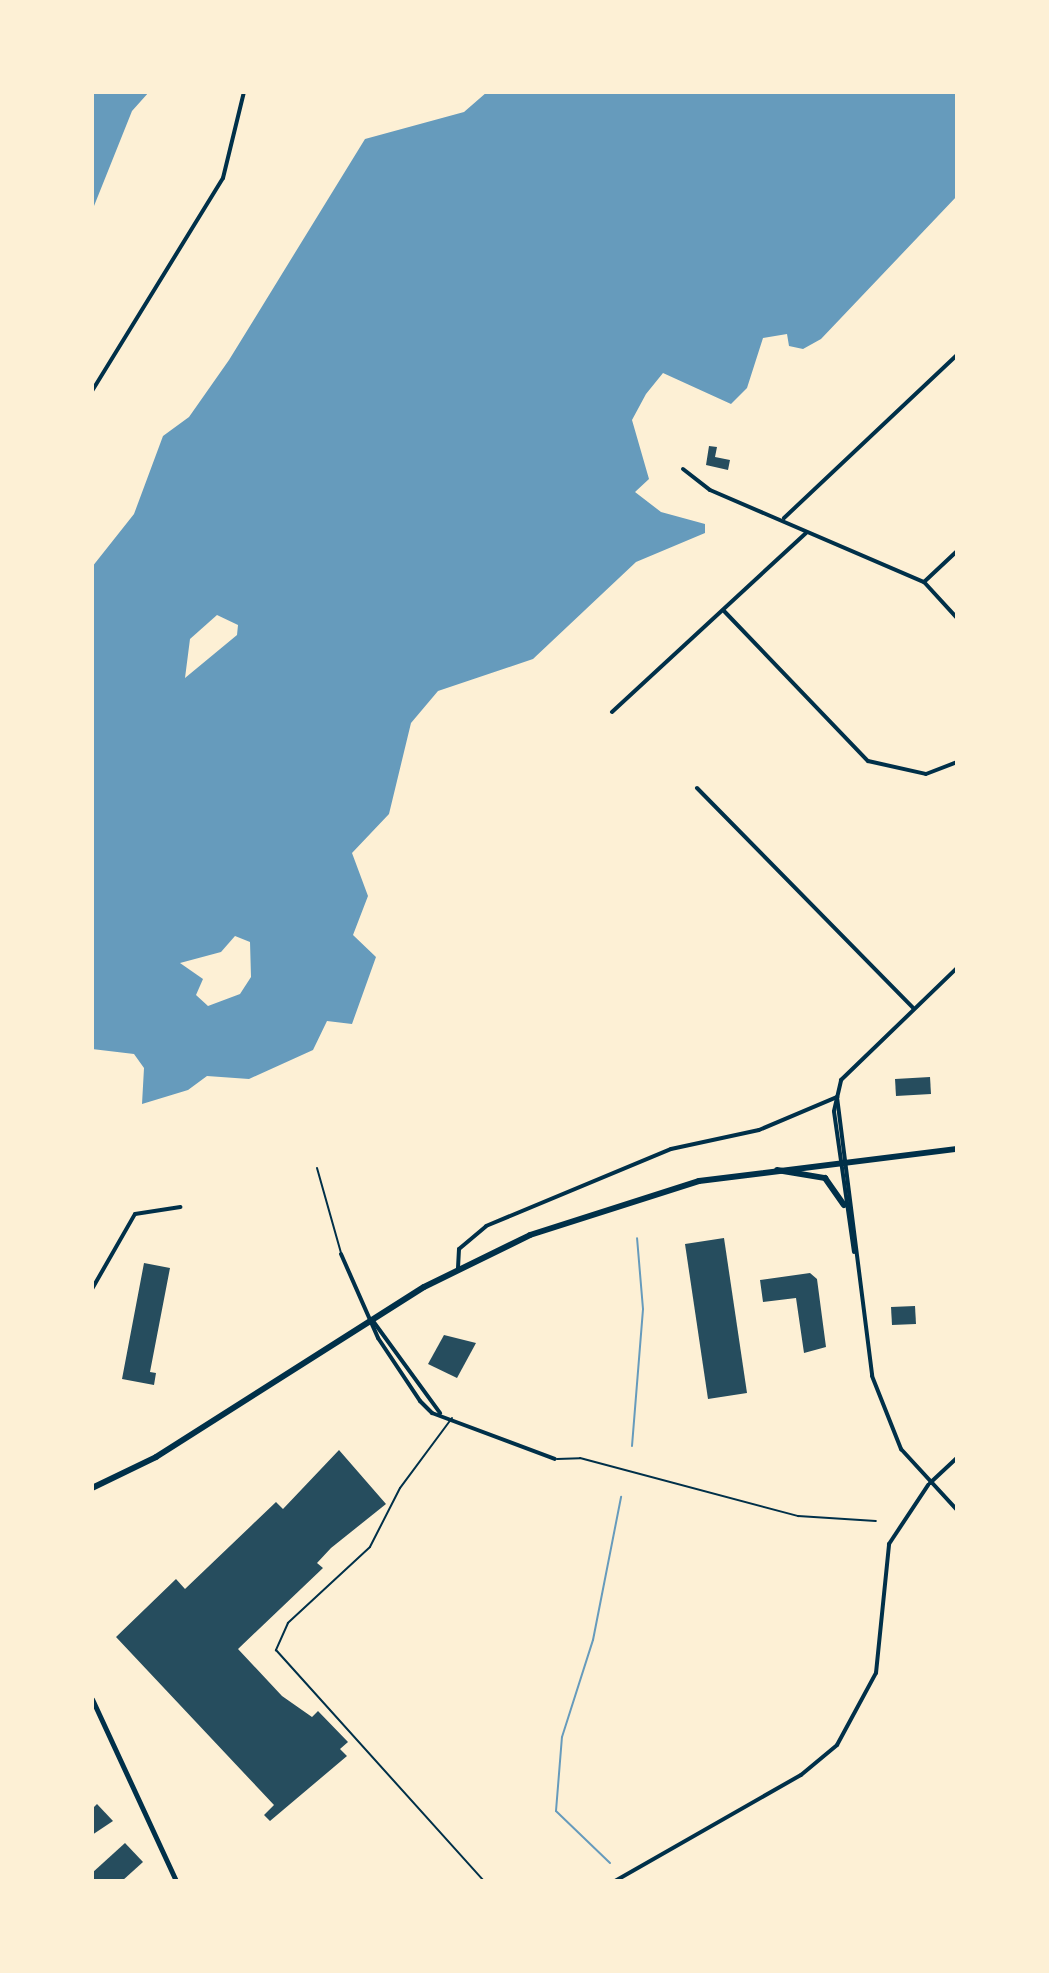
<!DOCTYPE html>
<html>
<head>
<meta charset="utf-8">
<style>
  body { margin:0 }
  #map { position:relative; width:1049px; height:1973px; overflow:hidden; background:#fdf0d5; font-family:"Noto Sans",sans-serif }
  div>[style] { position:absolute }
  .water>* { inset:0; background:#669bbc }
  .stream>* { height:2px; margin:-1px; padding:0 1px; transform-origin:1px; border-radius:1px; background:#669bbc }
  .building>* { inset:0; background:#264d5e }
  .service>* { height:2px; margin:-1px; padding:0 1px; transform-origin:1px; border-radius:1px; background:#003049 }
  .minor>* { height:4px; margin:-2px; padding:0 2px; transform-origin:2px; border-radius:2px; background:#003049 }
  .tertiary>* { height:4px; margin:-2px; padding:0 2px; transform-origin:2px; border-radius:2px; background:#003049 }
  .secondary>* { height:5px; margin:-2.5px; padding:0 2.5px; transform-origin:2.5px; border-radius:2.5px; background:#003049 }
  .primary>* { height:6px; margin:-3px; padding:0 3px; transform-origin:3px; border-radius:3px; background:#003049 }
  span { translate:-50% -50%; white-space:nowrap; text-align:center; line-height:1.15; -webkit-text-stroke:6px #fdf0d5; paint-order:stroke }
  .frame { position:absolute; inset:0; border:94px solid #fdf0d5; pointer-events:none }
</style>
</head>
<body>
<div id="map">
  <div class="water">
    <div style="clip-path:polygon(92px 92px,149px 92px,132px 111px,92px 211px)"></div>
    <div style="clip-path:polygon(evenodd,487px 92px,957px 92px,957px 196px,821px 339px,803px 349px,789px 346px,787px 334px,763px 338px,747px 388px,731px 404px,663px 373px,646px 394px,632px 420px,649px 479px,635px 492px,661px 512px,705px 524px,705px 533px,636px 562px,533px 659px,438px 691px,411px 723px,389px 814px,352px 853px,368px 896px,353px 935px,376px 957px,352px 1024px,327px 1021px,313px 1050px,249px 1079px,207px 1076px,188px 1090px,142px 1104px,144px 1068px,134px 1054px,92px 1049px,92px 567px,134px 514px,163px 436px,189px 417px,229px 360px,365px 139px,464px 112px,487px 92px,217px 615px,238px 625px,237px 635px,185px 678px,190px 639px,217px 615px,487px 92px,235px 936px,250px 942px,251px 977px,240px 994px,208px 1006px,196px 995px,203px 979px,180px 963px,221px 952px,235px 936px)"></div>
  </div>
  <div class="stream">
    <div style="left:632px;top:1446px;width:137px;rotate:-85.4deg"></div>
    <div style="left:643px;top:1309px;width:71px;rotate:-94.8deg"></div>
    <div style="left:610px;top:1863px;width:75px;rotate:-136.1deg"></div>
    <div style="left:556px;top:1811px;width:74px;rotate:-85.4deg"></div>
    <div style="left:562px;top:1737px;width:102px;rotate:-72.3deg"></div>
    <div style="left:593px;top:1640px;width:146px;rotate:-78.9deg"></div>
  </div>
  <div class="building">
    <div style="clip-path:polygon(709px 446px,717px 447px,715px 457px,730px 460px,728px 470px,706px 465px)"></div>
    <div style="clip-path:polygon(930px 1077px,931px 1094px,896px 1096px,895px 1079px)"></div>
    <div style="clip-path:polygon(724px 1238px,747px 1393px,708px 1399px,685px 1244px)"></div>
    <div style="clip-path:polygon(144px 1263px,170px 1268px,150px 1372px,156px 1373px,154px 1385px,122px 1379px)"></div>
    <div style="clip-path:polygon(810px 1273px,817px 1279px,826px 1347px,804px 1353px,796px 1298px,763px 1302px,760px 1280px)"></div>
    <div style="clip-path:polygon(915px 1306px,916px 1324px,892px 1325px,891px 1307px)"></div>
    <div style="clip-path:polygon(444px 1335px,476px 1343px,457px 1378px,428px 1364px)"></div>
    <div style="clip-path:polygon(339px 1450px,386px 1504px,331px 1548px,317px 1563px,323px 1568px,238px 1649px,282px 1696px,312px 1717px,318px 1711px,348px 1742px,340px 1749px,347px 1756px,270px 1821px,264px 1815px,274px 1805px,116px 1637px,176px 1579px,185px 1589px,276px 1502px,283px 1509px)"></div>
    <div style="clip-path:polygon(97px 1804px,113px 1821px,92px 1835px,92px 1809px)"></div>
    <div style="clip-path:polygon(125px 1843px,143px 1862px,122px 1881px,93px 1881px,92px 1873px)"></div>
  </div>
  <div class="service">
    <div style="left:317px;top:1168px;width:88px;rotate:74.2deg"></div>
    <div style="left:452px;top:1418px;width:87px;rotate:126.6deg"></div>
    <div style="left:400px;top:1488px;width:66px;rotate:117deg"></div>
    <div style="left:370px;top:1547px;width:112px;rotate:137.2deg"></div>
    <div style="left:288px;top:1623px;width:30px;rotate:114deg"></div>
    <div style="left:276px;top:1650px;width:311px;rotate:48deg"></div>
    <div style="left:557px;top:1459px;width:23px;rotate:-2deg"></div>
    <div style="left:580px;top:1458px;width:226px;rotate:14.9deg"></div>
    <div style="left:798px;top:1516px;width:78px;rotate:3.7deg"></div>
  </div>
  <div class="minor">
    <div style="left:92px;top:391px;width:250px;rotate:-58.4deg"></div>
    <div style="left:223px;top:178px;width:89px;rotate:-76.3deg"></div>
    <div style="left:683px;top:469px;width:34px;rotate:38deg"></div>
    <div style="left:710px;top:490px;width:233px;rotate:23.3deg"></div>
    <div style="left:924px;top:582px;width:49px;rotate:47.5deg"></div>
    <div style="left:784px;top:518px;width:238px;rotate:-43.3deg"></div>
    <div style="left:924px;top:582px;width:45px;rotate:-43.2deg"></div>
    <div style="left:724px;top:611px;width:208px;rotate:46.2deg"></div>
    <div style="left:868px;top:761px;width:59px;rotate:12.6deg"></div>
    <div style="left:926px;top:774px;width:33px;rotate:-21deg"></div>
    <div style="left:612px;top:712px;width:264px;rotate:-42.7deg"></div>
    <div style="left:697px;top:788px;width:308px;rotate:45.5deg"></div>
    <div style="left:341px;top:1254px;width:92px;rotate:66.2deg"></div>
    <div style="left:378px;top:1338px;width:76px;rotate:56.3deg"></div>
    <div style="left:420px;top:1401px;width:17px;rotate:45deg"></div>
    <div style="left:432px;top:1413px;width:131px;rotate:20.5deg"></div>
    <div style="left:458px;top:1268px;width:19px;rotate:-87deg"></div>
    <div style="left:459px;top:1249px;width:35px;rotate:-40deg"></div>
    <div style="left:486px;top:1226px;width:200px;rotate:-22.6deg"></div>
    <div style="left:671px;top:1149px;width:90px;rotate:-12.2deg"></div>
    <div style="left:759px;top:1130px;width:85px;rotate:-22.9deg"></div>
    <div style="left:92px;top:1289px;width:86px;rotate:-60.2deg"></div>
    <div style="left:135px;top:1214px;width:46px;rotate:-8.8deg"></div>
    <div style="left:373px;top:1321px;width:114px;rotate:53.9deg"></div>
    <div style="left:930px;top:1483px;width:37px;rotate:-43deg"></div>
  </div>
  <div class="tertiary">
    <div style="left:837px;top:1097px;width:281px;rotate:82.8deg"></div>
    <div style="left:872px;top:1376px;width:79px;rotate:68.3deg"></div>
    <div style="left:901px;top:1449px;width:83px;rotate:47.4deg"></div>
    <div style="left:854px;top:1252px;width:142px;rotate:-98.1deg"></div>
    <div style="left:834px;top:1111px;width:32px;rotate:-77deg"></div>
    <div style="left:841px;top:1080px;width:161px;rotate:-44deg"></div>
    <div style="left:615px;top:1881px;width:214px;rotate:-29.7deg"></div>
    <div style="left:801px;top:1775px;width:47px;rotate:-39.8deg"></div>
    <div style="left:837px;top:1745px;width:82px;rotate:-61.6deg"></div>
    <div style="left:876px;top:1673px;width:130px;rotate:-84.2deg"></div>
    <div style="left:889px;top:1544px;width:71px;rotate:-56.5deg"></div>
  </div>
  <div class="secondary">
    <div style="left:92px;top:1699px;width:200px;rotate:65.2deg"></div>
  </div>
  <div class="primary">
    <div style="left:777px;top:1170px;width:49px;rotate:9.5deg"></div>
    <div style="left:825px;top:1178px;width:33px;rotate:55deg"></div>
    <div style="left:92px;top:1488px;width:71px;rotate:-25.8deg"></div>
    <div style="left:156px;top:1457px;width:317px;rotate:-32.4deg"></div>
    <div style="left:424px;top:1287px;width:118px;rotate:-26.1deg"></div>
    <div style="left:530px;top:1235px;width:177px;rotate:-17.7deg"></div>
    <div style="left:699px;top:1181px;width:260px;rotate:-7.1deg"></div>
  </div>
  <div class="frame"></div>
</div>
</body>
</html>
